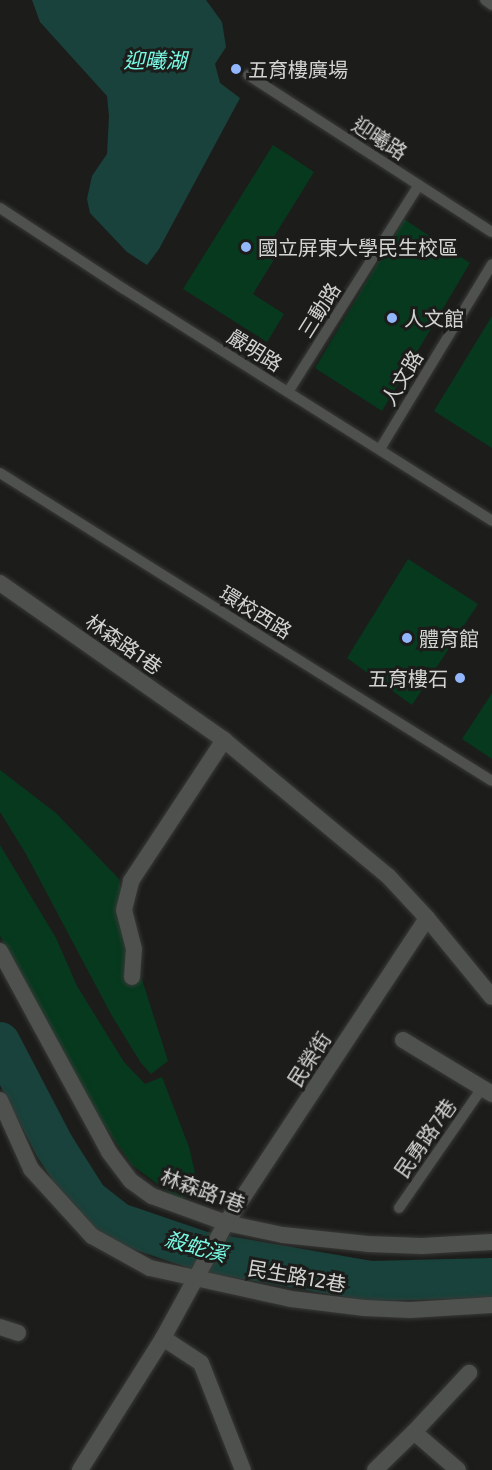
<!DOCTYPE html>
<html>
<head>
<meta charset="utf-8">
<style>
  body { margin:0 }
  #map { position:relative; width:492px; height:1470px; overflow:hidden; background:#1c1d1b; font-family:"Exo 2","Noto Sans TC",sans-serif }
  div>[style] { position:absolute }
  .water>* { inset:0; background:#18423b }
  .river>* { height:40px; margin:-20px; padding:0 20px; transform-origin:20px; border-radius:20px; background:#18423b }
  .building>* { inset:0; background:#06391e }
  .roads { filter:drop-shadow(0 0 2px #383937) drop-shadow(0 0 2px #383937) }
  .service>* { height:10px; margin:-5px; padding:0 5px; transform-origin:5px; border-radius:5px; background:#4f514e }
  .minor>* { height:16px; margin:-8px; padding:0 8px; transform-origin:8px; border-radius:8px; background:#4f514e }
  .dots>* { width:16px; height:16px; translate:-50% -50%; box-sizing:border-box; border:3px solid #1c1d1b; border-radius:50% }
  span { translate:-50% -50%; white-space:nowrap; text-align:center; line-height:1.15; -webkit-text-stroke:6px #1c1d1b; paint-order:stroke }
  .poi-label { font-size:20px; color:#d3d4d2 }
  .left { translate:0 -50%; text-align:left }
  .right { translate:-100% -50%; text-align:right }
  .street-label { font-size:20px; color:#d3d4d2 }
  .water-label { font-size:21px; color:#78fae5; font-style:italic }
</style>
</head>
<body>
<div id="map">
  <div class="water">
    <div style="clip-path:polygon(32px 0,206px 0,222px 22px,226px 47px,215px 64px,220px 83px,240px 98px,159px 249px,147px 265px,127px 252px,90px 213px,87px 199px,92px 176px,107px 154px,109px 116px,107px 96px,40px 22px)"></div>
  </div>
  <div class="river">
    <div style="left:0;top:1042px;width:119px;rotate:62.4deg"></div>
    <div style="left:55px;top:1147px;width:62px;rotate:57.6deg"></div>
    <div style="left:88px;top:1199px;width:39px;rotate:38deg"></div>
    <div style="left:119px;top:1223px;width:90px;rotate:18.8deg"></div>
    <div style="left:204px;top:1252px;width:169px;rotate:9.9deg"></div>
    <div style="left:370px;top:1281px;width:122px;rotate:-1.4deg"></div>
  </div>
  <div class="building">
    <div style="clip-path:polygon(273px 145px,314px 172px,270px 243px,281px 248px,253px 294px,284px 314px,267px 342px,183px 289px)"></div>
    <div style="clip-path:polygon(404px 219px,470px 263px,382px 411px,315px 368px)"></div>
    <div style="clip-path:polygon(492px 316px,492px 448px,434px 411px)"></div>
    <div style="clip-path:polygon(408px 559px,478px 604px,412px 705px,347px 658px)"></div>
    <div style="clip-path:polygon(492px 693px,492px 759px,462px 739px)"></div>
    <div style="clip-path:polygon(0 770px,56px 813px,119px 879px,138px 967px,168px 1061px,151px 1074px,141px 1063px,112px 1016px,26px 854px,0 812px)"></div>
    <div style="clip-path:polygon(0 845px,56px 938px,77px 986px,124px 1062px,145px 1084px,162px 1077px,189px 1147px,199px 1191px,179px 1200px,132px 1165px,86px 1099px,0 936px)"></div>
  </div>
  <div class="roads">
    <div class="service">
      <div style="left:485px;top:0;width:9px;rotate:36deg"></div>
      <div style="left:248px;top:75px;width:290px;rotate:32.8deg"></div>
      <div style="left:0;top:208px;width:148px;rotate:33.2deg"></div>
      <div style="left:124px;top:289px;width:435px;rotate:32.2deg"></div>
      <div style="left:288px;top:392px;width:245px;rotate:-57.7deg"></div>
      <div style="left:380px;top:449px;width:216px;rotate:-58.8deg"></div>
      <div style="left:0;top:473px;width:580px;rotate:32.05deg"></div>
      <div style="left:399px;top:1208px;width:146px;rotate:-55.3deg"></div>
    </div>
    <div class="minor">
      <div style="left:0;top:583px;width:274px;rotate:35deg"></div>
      <div style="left:224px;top:740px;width:213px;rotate:39.7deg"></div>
      <div style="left:388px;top:876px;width:57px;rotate:47.1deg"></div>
      <div style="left:427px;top:918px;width:102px;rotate:50.6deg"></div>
      <div style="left:0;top:951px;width:229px;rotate:61.5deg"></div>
      <div style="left:109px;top:1152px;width:36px;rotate:53deg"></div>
      <div style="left:131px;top:1181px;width:26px;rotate:36deg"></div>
      <div style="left:152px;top:1196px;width:79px;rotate:20deg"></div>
      <div style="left:226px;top:1223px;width:58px;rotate:11.9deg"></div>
      <div style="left:283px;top:1235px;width:85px;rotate:6deg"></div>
      <div style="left:368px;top:1244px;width:54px;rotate:2.1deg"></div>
      <div style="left:422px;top:1246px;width:70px;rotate:-3.3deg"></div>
      <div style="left:132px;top:977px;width:28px;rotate:-86deg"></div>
      <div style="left:134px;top:949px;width:40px;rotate:-104.4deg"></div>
      <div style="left:124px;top:910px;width:30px;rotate:-76deg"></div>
      <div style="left:131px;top:881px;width:169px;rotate:-56.6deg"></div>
      <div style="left:403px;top:1040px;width:104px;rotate:31.2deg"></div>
      <div style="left:0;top:1100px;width:76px;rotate:65.8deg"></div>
      <div style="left:31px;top:1169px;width:91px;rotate:47.7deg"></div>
      <div style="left:92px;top:1236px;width:66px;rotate:28.9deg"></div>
      <div style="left:150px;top:1268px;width:144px;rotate:12.4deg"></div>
      <div style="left:291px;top:1299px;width:74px;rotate:7deg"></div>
      <div style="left:364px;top:1308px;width:46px;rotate:2.5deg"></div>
      <div style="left:410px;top:1310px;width:82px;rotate:-3.5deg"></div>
      <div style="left:0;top:1327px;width:19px;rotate:18deg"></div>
      <div style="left:163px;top:1338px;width:45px;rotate:33.3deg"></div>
      <div style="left:201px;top:1363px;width:115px;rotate:68.6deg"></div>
      <div style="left:414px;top:1432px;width:81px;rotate:-47deg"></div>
      <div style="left:80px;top:1470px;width:156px;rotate:-57.8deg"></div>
      <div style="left:163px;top:1338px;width:131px;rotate:-61.3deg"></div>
      <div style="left:226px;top:1223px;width:365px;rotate:-56.6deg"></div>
      <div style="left:375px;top:1470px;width:54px;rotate:-44.3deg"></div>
      <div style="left:414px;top:1432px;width:58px;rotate:40.8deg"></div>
    </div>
  </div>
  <div class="dots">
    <div style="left:236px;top:69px;background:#93b7fd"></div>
    <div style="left:246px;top:247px;background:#93b7fd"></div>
    <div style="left:392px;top:318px;background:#93b7fd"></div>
    <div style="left:407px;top:638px;background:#93b7fd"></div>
    <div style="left:460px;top:678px;background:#93b7fd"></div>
  </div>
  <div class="poi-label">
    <span class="left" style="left:248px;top:69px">五育樓廣場</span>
    <span class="left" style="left:258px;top:247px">國立屏東大學民生校區</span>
    <span class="left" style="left:404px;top:318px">人文館</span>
    <span class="left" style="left:419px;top:638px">體育館</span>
    <span class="right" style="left:448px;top:678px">五育樓石</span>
  </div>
  <div class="street-label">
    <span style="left:380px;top:138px;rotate:33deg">迎曦路</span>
    <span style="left:319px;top:310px;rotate:-58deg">三動路</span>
    <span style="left:255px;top:350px;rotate:32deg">嚴明路</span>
    <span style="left:402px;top:378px;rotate:-59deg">人文路</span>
    <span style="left:256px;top:612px;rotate:32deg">環校西路</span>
    <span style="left:124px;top:644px;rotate:35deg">林森路1巷</span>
    <span style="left:309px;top:1059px;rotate:-57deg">民榮街</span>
    <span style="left:425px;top:1138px;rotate:-55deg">民勇路7巷</span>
    <span style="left:203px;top:1190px;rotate:20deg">林森路1巷</span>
    <span style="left:297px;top:1276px;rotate:10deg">民生路12巷</span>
  </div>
  <div class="water-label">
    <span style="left:155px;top:60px">迎曦湖</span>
    <span style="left:196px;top:1246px;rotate:15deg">殺蛇溪</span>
  </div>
</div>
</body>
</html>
